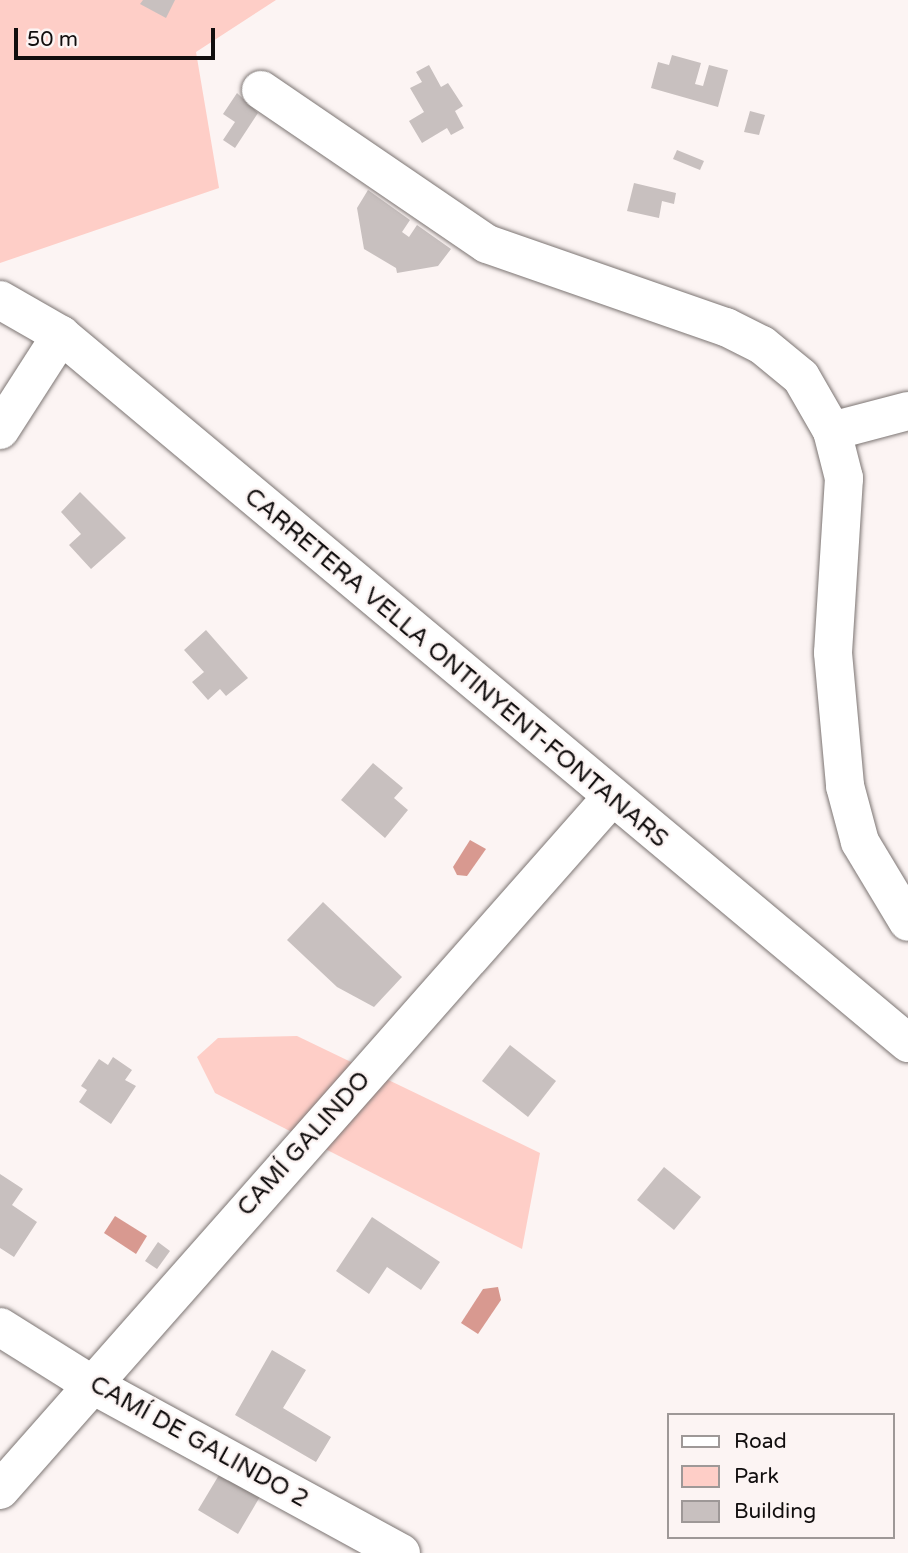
<!DOCTYPE html>
<html>
<head>
<meta charset="utf-8">
<style>
  body { margin:0 }
  #map { position:relative; width:908px; height:1553px; overflow:hidden; background:#fcf4f3; font-family:"Varela Round",sans-serif }
  div>[style] { position:absolute }
  .green>* { inset:0; background:#fecec7 }
  .water>* { inset:0; background:#d89990 }
  .building>* { inset:0; background:#c8c0bf }
  .roads { filter:drop-shadow(0 0 2px #7c7573) drop-shadow(0 0 2px #7c7573) }
  .minor>* { height:38px; margin:-19px; padding:0 19px; transform-origin:19px; border-radius:19px; background:#fff }
  span { translate:-50% -50%; white-space:nowrap; text-align:center; line-height:1.15; -webkit-text-stroke:5px #fcf4f3; paint-order:stroke }
  .street-label { font-size:24px; color:#110e0e }
  .legend { position:absolute; left:667px; top:1413px; width:228px; height:126px; box-sizing:border-box; background:#fcf4f3; border:2px solid #9e9897; margin:0; padding:9px 12px; list-style:none; font-size:21px; color:#110e0e }
  .legend li { display:flex; align-items:center; gap:14px; height:35px }
  .legend b { width:35px; border:2px solid #9e9897 }
  .scale { position:absolute; left:14px; top:28px; width:201px; height:32px; box-sizing:border-box; border:4px solid #110e0e; border-top:0; padding-left:9px; font-size:21px; line-height:24px; white-space:nowrap; color:#110e0e; -webkit-text-stroke:5px #fcf4f3; paint-order:stroke }
</style>
</head>
<body>
<div id="map">
  <div class="green">
    <div style="clip-path:polygon(0 0,276px 0,196px 52px,219px 188px,0 263px)"></div>
    <div style="clip-path:polygon(297px 1036px,540px 1153px,522px 1249px,215px 1093px,197px 1057px,218px 1038px)"></div>
  </div>
  <div class="water">
    <div style="clip-path:polygon(470px 840px,486px 849px,467px 876px,457px 875px,453px 867px)"></div>
    <div style="clip-path:polygon(115px 1216px,147px 1236px,136px 1254px,104px 1233px)"></div>
    <div style="clip-path:polygon(498px 1287px,501px 1300px,478px 1334px,461px 1323px,483px 1289px)"></div>
  </div>
  <div class="building">
    <div style="clip-path:polygon(143px 0,175px 0,166px 18px,140px 4px)"></div>
    <div style="clip-path:polygon(672px 55px,701px 63px,695px 84px,703px 86px,709px 65px,728px 70px,718px 107px,651px 88px,658px 62px,669px 65px)"></div>
    <div style="clip-path:polygon(429px 65px,441px 87px,448px 83px,463px 106px,455px 111px,464px 128px,451px 135px,447px 128px,422px 143px,409px 121px,424px 112px,410px 88px,422px 82px,416px 72px)"></div>
    <div style="clip-path:polygon(237px 93px,258px 113px,235px 148px,223px 140px,235px 122px,223px 114px)"></div>
    <div style="clip-path:polygon(750px 111px,765px 115px,759px 135px,744px 132px)"></div>
    <div style="clip-path:polygon(677px 150px,704px 161px,700px 170px,673px 159px)"></div>
    <div style="clip-path:polygon(634px 183px,676px 193px,674px 204px,662px 201px,659px 218px,627px 211px)"></div>
    <div style="clip-path:polygon(368px 190px,410px 220px,402px 232px,409px 237px,417px 225px,451px 249px,438px 266px,397px 273px,396px 268px,364px 249px,357px 208px)"></div>
    <div style="clip-path:polygon(80px 492px,126px 538px,91px 569px,69px 545px,81px 534px,61px 512px)"></div>
    <div style="clip-path:polygon(206px 630px,248px 678px,226px 696px,220px 689px,208px 700px,192px 682px,204px 672px,184px 650px)"></div>
    <div style="clip-path:polygon(373px 763px,403px 788px,394px 798px,408px 810px,385px 838px,341px 800px)"></div>
    <div style="clip-path:polygon(323px 902px,402px 977px,374px 1007px,337px 987px,287px 940px)"></div>
    <div style="clip-path:polygon(510px 1045px,556px 1081px,528px 1117px,482px 1081px)"></div>
    <div style="clip-path:polygon(113px 1057px,132px 1070px,125px 1080px,136px 1086px,111px 1124px,79px 1102px,87px 1090px,81px 1086px,99px 1059px,108px 1065px)"></div>
    <div style="clip-path:polygon(664px 1167px,701px 1197px,674px 1230px,637px 1200px)"></div>
    <div style="clip-path:polygon(0 1174px,23px 1189px,12px 1205px,37px 1222px,14px 1257px,0 1248px)"></div>
    <div style="clip-path:polygon(372px 1217px,440px 1262px,421px 1290px,387px 1267px,369px 1294px,336px 1271px)"></div>
    <div style="clip-path:polygon(158px 1242px,170px 1251px,157px 1269px,145px 1261px)"></div>
    <div style="clip-path:polygon(272px 1350px,306px 1370px,283px 1408px,331px 1437px,316px 1462px,235px 1415px)"></div>
    <div style="clip-path:polygon(222px 1470px,261px 1495px,238px 1534px,198px 1510px)"></div>
  </div>
  <div class="roads">
    <div class="minor">
      <div style="left:261px;top:90px;width:273px;rotate:34.3deg"></div>
      <div style="left:487px;top:244px;width:253px;rotate:19.2deg"></div>
      <div style="left:726px;top:327px;width:40px;rotate:26.6deg"></div>
      <div style="left:762px;top:345px;width:50px;rotate:39.4deg"></div>
      <div style="left:801px;top:377px;width:62px;rotate:60.1deg"></div>
      <div style="left:832px;top:431px;width:49px;rotate:75.7deg"></div>
      <div style="left:844px;top:478px;width:175px;rotate:93.6deg"></div>
      <div style="left:833px;top:653px;width:134px;rotate:84.8deg"></div>
      <div style="left:845px;top:786px;width:58px;rotate:75deg"></div>
      <div style="left:860px;top:842px;width:93px;rotate:59deg"></div>
      <div style="left:0;top:300px;width:70px;rotate:29.8deg"></div>
      <div style="left:61px;top:335px;width:1104px;rotate:39.89deg"></div>
      <div style="left:0;top:430px;width:113px;rotate:-57.3deg"></div>
      <div style="left:832px;top:431px;width:79px;rotate:-14.7deg"></div>
      <div style="left:0;top:1327px;width:107px;rotate:32.1deg"></div>
      <div style="left:91px;top:1384px;width:353px;rotate:28.6deg"></div>
      <div style="left:0;top:1490px;width:922px;rotate:-48.56deg"></div>
    </div>
  </div>
  <div class="street-label">
    <span style="left:456px;top:668px;rotate:40deg">CARRETERA VELLA ONTINYENT-FONTANARS</span>
    <span style="left:304px;top:1144px;rotate:-48deg">CAMÍ GALINDO</span>
    <span style="left:199px;top:1442px;rotate:29deg">CAMÍ DE GALINDO 2</span>
  </div>
  <ul class="legend">
  <li><b style="height:9px;background:#fff"></b>Road</li>
  <li><b style="height:19px;background:#fecec7"></b>Park</li>
  <li><b style="height:19px;background:#c8c0bf"></b>Building</li>
  </ul>
  <div class="scale">50 m</div>
</div>
</body>
</html>
